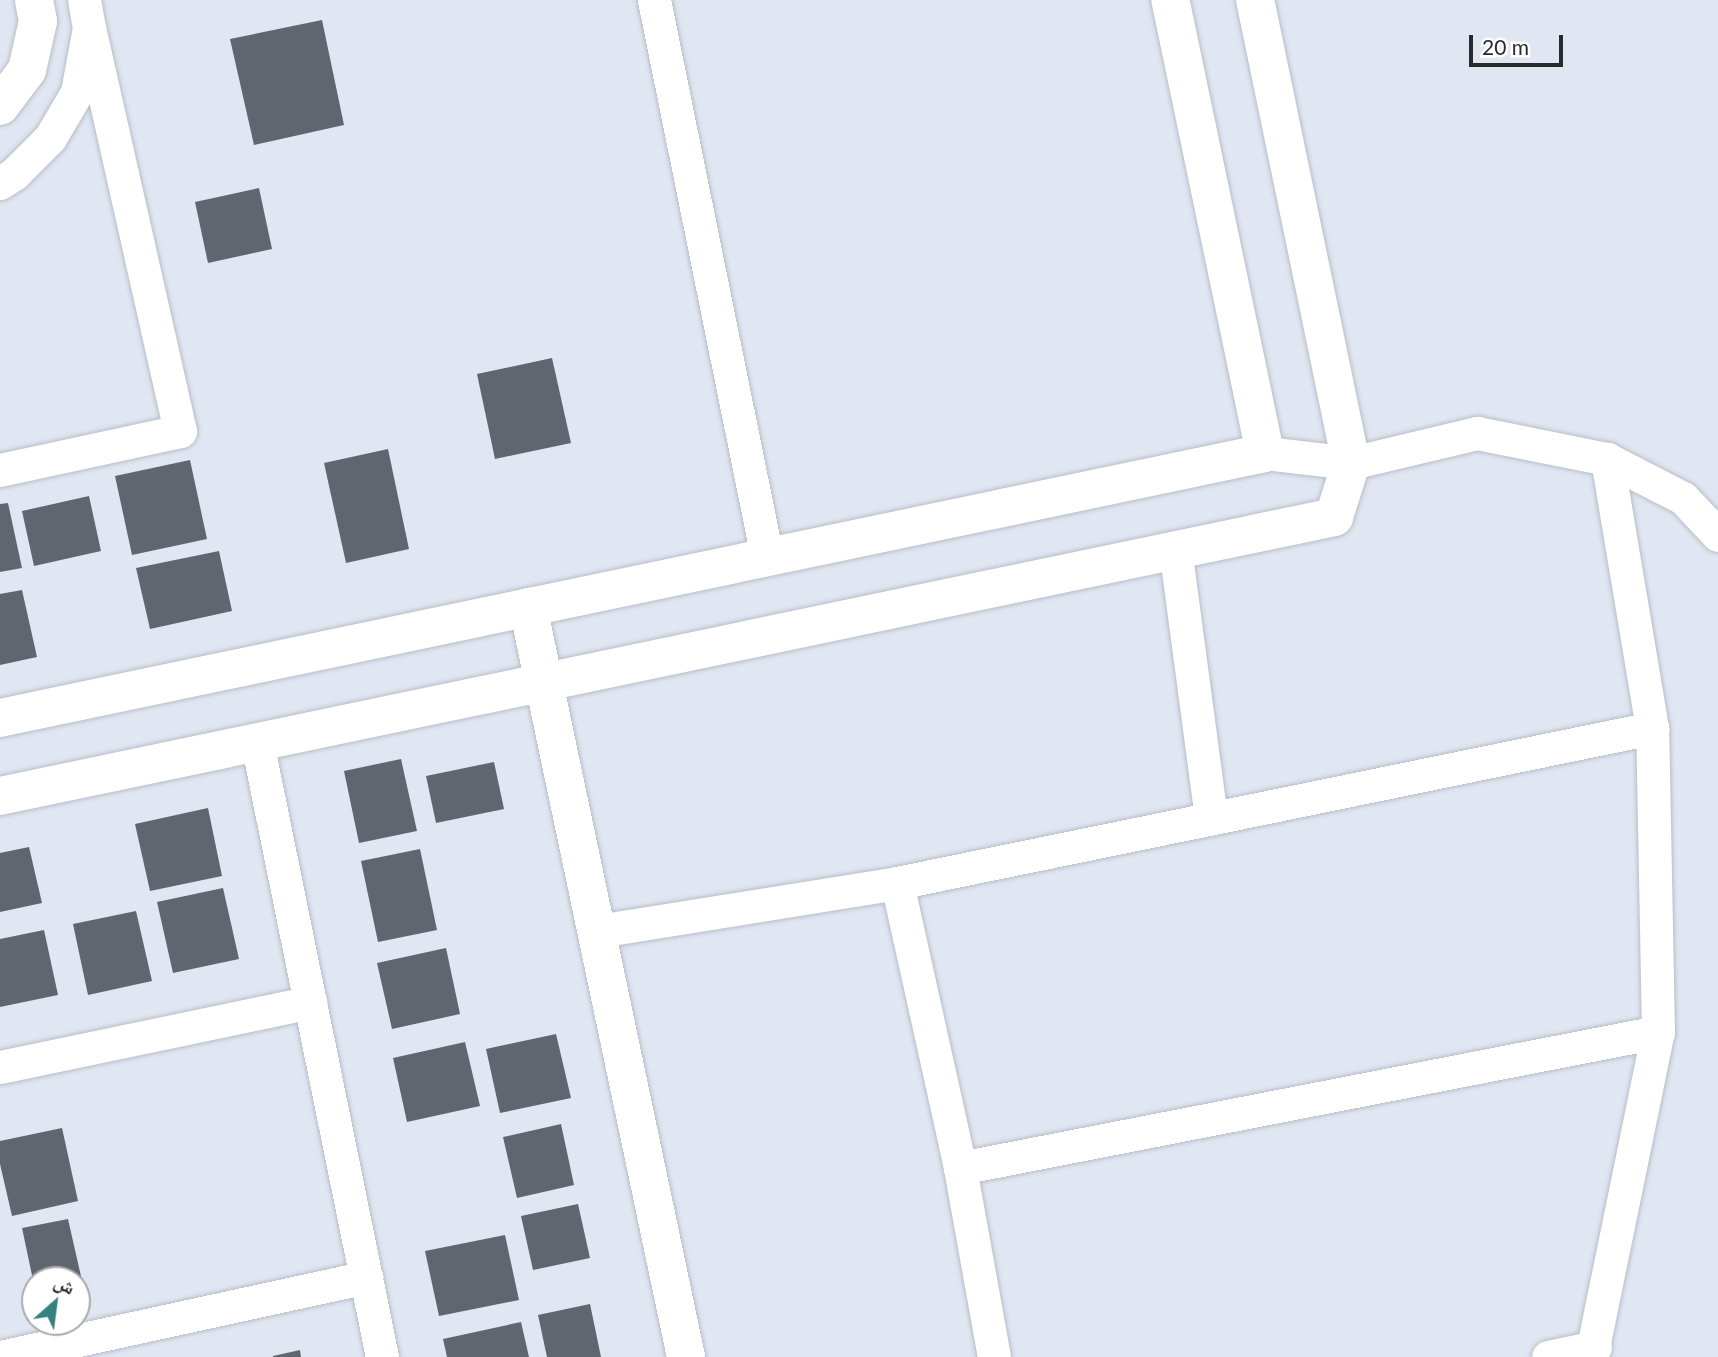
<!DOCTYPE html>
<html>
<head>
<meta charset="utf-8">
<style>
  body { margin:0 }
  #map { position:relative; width:1718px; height:1357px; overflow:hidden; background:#e1e7f2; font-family:Lato,"Noto Naskh Arabic",sans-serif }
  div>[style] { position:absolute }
  .building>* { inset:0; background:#60656f }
  .roads { filter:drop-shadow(0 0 2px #b8bec8) drop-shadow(0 0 2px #b8bec8) }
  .minor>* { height:33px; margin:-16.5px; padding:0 16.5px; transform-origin:16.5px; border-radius:16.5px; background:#fff }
  .tertiary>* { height:38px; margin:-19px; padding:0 19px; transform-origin:19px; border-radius:19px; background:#fff }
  span { translate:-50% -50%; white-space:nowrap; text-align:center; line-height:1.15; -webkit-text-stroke:7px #fff; paint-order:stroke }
  .north { position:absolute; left:21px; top:1266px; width:70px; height:70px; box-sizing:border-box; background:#fff; border:2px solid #a9aaab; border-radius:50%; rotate:28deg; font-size:19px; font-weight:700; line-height:28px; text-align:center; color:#282a2e }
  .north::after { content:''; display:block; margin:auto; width:24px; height:32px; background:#388181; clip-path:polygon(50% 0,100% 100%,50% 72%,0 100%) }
  .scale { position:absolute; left:1469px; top:35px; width:94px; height:32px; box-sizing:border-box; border:4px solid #282a2e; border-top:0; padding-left:9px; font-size:21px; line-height:24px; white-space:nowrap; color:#282a2e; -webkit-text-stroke:5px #fff; paint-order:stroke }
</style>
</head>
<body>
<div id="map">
  <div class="building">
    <div style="clip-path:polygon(322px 20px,344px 125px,254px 145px,230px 39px)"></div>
    <div style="clip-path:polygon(259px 188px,272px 249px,208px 263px,195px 202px)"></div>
    <div style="clip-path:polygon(552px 358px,571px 443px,495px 459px,477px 374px)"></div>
    <div style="clip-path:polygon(388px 449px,409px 549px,346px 563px,324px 463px)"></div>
    <div style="clip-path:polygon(190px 460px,207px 539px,132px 555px,115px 476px)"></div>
    <div style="clip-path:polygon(89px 496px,101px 551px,34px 566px,22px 511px)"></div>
    <div style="clip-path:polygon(8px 503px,22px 568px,0 572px,0 504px)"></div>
    <div style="clip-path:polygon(219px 551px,232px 611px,150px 629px,136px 568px)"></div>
    <div style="clip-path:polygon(22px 590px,37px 657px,0 665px,0 594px)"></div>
    <div style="clip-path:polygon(401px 759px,417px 831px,359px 843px,344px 771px)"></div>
    <div style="clip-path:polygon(494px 762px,504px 809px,436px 823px,426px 776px)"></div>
    <div style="clip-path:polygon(208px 808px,222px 876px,150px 891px,135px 824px)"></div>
    <div style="clip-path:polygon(29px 847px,42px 903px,0 912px,0 853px)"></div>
    <div style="clip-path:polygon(420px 849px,437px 930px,378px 942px,361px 861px)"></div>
    <div style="clip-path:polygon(223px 888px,239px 959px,173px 973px,157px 902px)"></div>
    <div style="clip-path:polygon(136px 911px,152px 981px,88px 995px,73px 924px)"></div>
    <div style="clip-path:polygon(44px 930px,58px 995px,0 1007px,0 939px)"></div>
    <div style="clip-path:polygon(446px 948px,460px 1014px,392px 1029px,377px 963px)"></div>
    <div style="clip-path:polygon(556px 1034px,571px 1098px,500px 1113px,486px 1049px)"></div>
    <div style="clip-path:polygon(465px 1042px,480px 1106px,407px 1122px,393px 1058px)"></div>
    <div style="clip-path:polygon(561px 1124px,574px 1185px,517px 1198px,503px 1137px)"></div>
    <div style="clip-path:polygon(62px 1128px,78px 1201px,12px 1216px,0 1164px,0 1141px)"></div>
    <div style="clip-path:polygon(578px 1204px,590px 1258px,533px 1270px,521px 1216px)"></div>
    <div style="clip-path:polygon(68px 1219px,83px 1285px,77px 1286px,77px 1280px,33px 1280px,22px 1228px)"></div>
    <div style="clip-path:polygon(505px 1235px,519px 1300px,439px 1316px,425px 1251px)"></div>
    <div style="clip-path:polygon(590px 1304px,601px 1357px,547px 1357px,538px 1315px)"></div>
    <div style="clip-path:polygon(521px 1322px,529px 1357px,447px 1357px,443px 1339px)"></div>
    <div style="clip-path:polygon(300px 1350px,301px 1357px,273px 1357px,273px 1356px)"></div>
  </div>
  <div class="roads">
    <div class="minor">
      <div style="left:654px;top:0;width:568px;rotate:78.53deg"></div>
      <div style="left:0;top:183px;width:17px;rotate:-33deg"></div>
      <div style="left:14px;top:174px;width:51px;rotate:-45deg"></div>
      <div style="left:50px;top:138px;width:53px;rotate:-59.6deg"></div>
      <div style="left:77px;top:92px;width:65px;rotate:-79.4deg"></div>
      <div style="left:89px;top:28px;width:28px;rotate:-100deg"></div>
      <div style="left:1265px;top:453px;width:87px;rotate:6.6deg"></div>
      <div style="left:1351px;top:463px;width:130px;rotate:-13.4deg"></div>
      <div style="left:1477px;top:433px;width:133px;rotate:11.3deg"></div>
      <div style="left:1607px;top:459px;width:85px;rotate:27.2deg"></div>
      <div style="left:1683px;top:498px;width:51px;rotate:46.6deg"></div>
      <div style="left:0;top:470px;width:184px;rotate:-12.2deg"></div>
      <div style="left:180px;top:431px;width:413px;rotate:-102.7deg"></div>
      <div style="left:1175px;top:548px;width:273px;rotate:82.4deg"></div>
      <div style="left:257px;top:742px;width:628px;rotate:78.51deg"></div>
      <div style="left:897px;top:883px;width:292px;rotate:77.5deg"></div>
      <div style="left:960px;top:1168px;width:192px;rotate:79.8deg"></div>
      <div style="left:598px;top:931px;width:303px;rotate:-9.1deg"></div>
      <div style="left:897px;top:883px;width:771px;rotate:-11.6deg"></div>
      <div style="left:0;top:1067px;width:317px;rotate:-11.8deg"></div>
      <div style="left:960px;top:1168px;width:711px;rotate:-11.03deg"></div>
      <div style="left:0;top:1357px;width:375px;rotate:-12.3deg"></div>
      <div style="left:1548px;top:1357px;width:48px;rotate:-12deg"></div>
      <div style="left:1591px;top:1357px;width:332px;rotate:-78.4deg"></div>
      <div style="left:1658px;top:1032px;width:304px;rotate:-91.1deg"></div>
      <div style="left:1652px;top:728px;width:273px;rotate:-99.5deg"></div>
    </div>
    <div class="tertiary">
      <div style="left:0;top:106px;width:45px;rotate:-53.1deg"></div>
      <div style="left:27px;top:70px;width:50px;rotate:-77.3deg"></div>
      <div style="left:38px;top:21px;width:21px;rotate:-101deg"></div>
      <div style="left:528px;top:607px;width:766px;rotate:78.1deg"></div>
      <div style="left:0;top:718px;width:1292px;rotate:-11.83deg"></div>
      <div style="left:1265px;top:453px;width:463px;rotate:-101.8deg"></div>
      <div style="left:0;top:796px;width:1363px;rotate:-11.81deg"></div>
      <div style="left:1334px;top:517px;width:57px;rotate:-72.5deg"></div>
      <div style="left:1351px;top:463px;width:473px;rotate:-101.7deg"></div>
    </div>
  </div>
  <div class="north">ش</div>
  <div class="scale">20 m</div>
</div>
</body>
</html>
